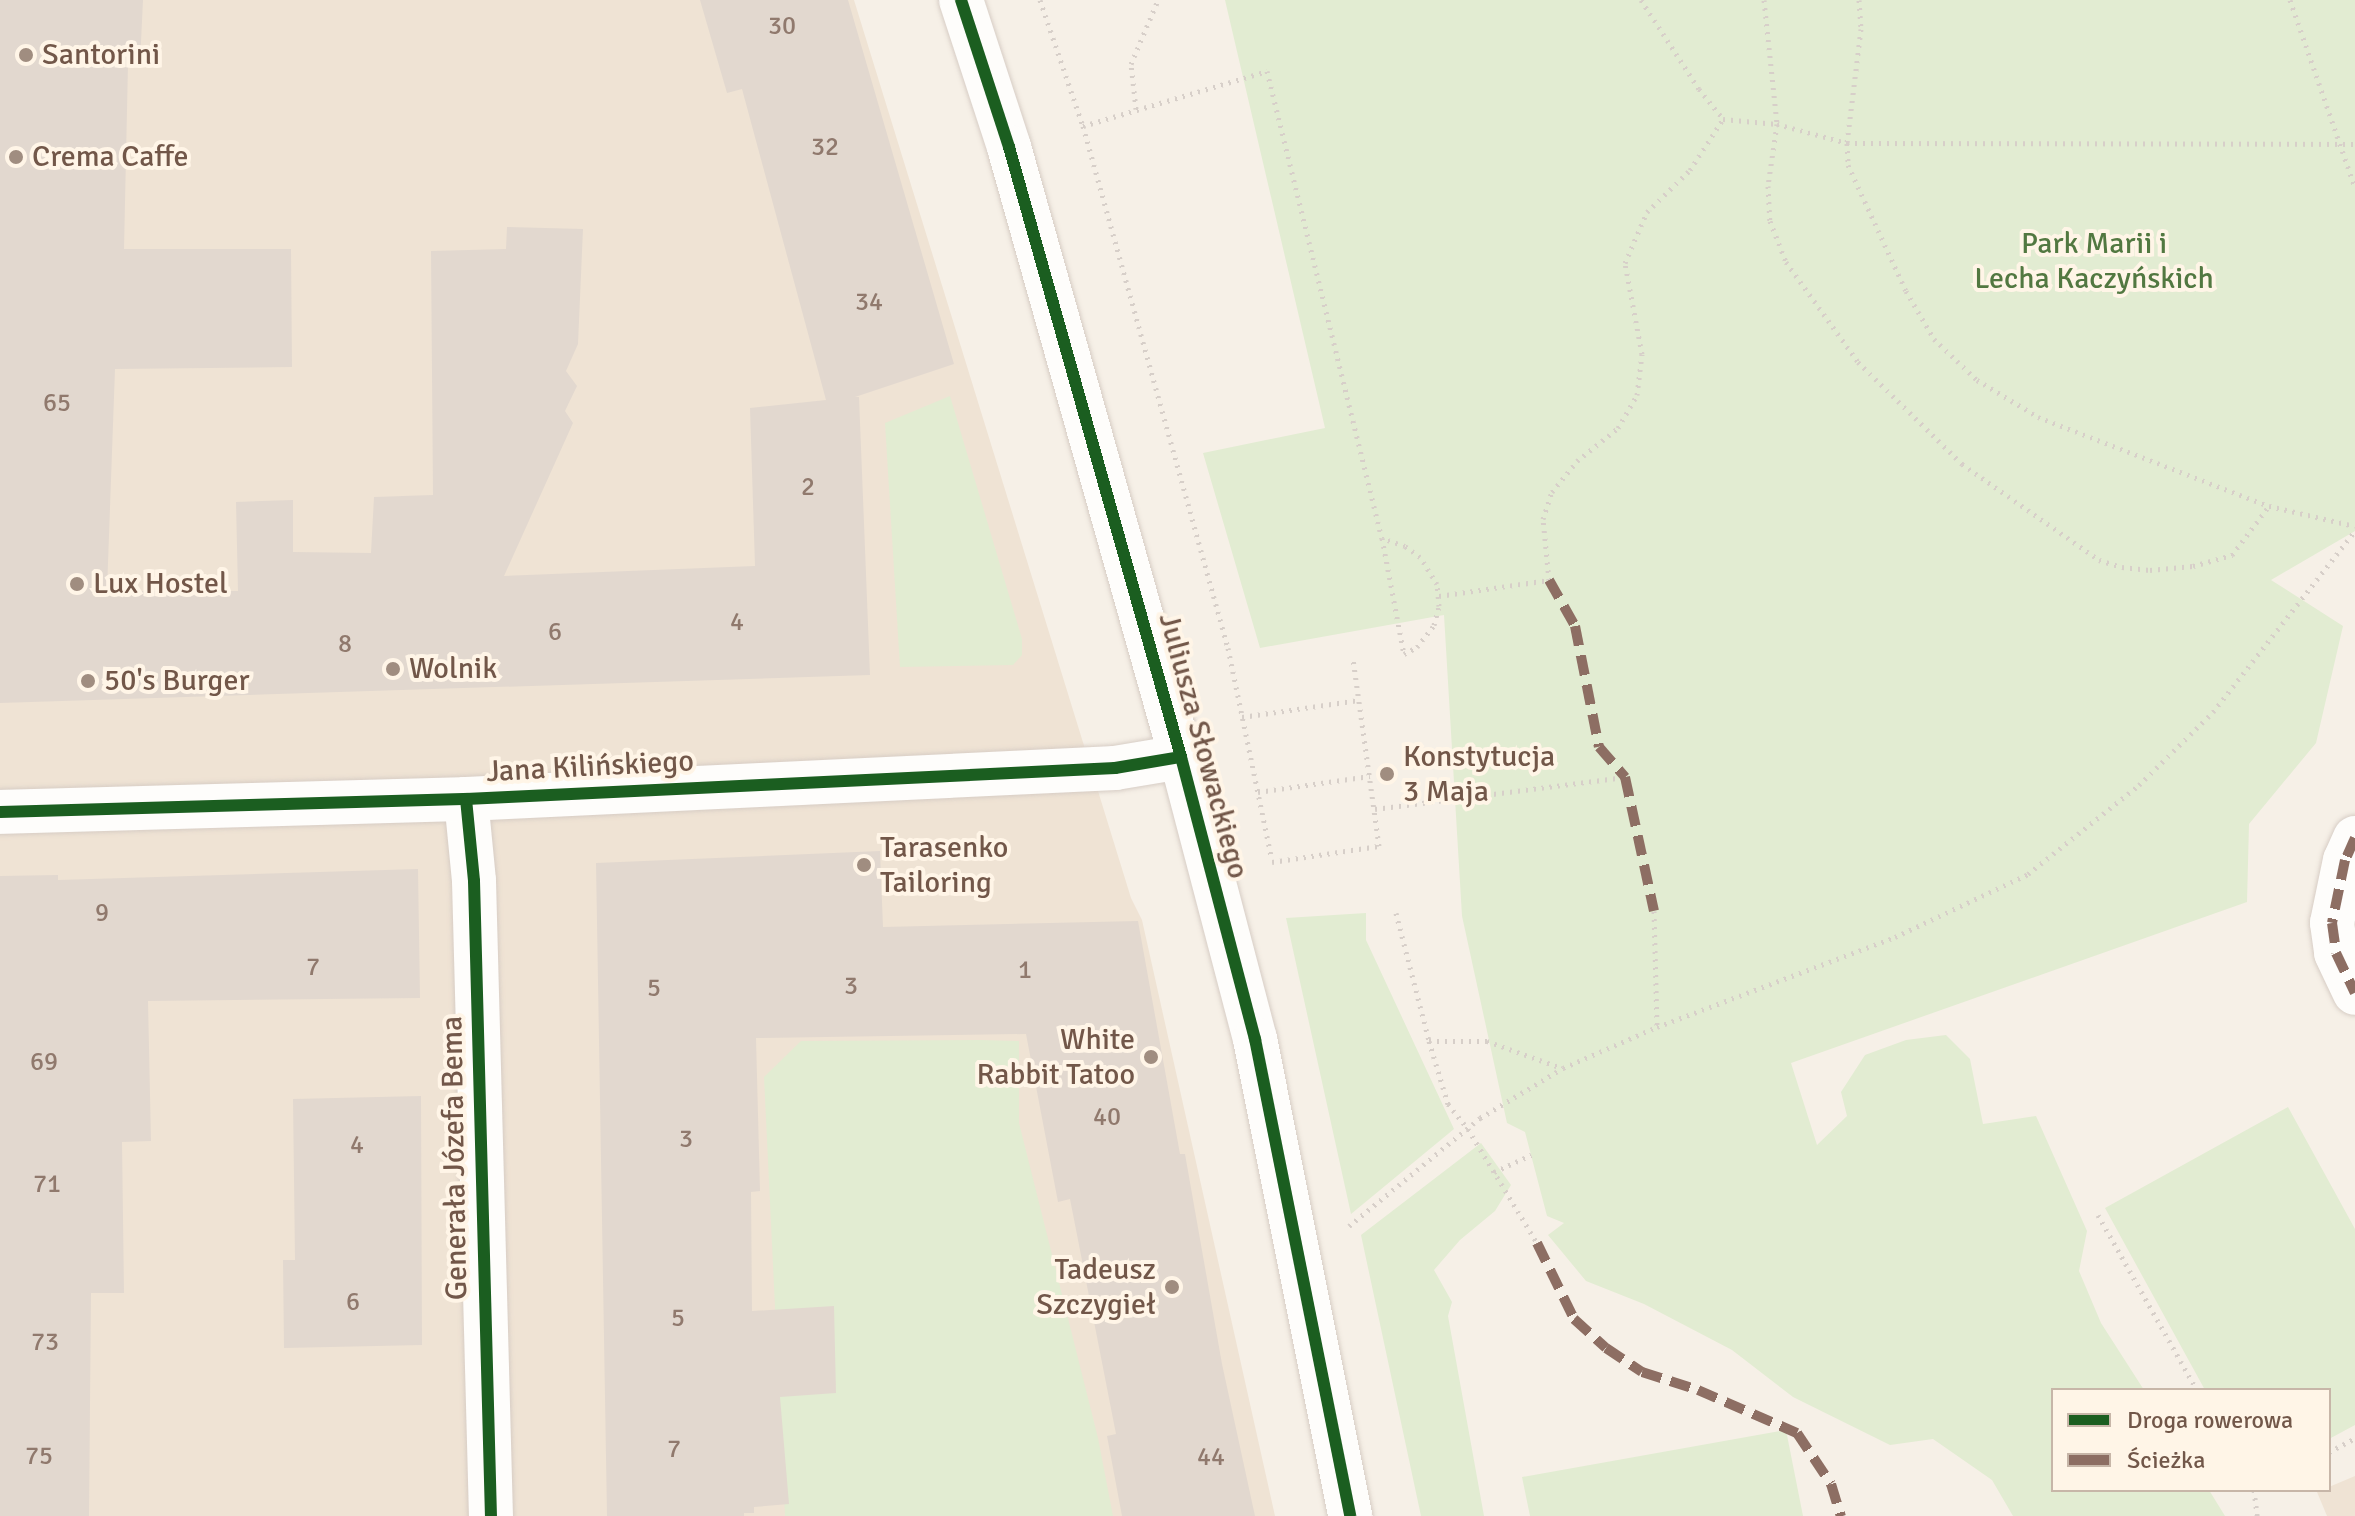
<!DOCTYPE html>
<html>
<head>
<meta charset="utf-8">
<style>
  body { margin:0 }
  #map { position:relative; width:2355px; height:1516px; overflow:hidden; background:#f6f0e7; font-family:Signika,sans-serif }
  div>[style] { position:absolute }
  .residential>* { inset:0; background:#efe3d4 }
  .green>* { inset:0; background:#e2ecd2 }
  .building>* { inset:0; background:#e2d8cf }
  .path>* { height:5px; margin-top:-2.5px; transform-origin:0; background:repeating-linear-gradient(90deg,#d7cfc9 0 2px,transparent 0 8px) }
  .roads { filter:drop-shadow(0 0 2px #d7cdc5) drop-shadow(0 0 2px #d7cdc5) }
  .street>* { height:44px; margin:-22px; padding:0 22px; transform-origin:22px; border-radius:22px; background:#fefdfb }
  .quiet>* { height:10px; margin-top:-5px; transform-origin:0; background:repeating-linear-gradient(90deg,#8d6e63 0 20px,transparent 0 30px) }
  .cycleway>* { height:12px; margin:-6px; padding:0 6px; transform-origin:6px; border-radius:6px; background:#1b5e20 }
  .dots>* { width:22px; height:22px; translate:-50% -50%; box-sizing:border-box; border:4px solid #fff5e7; border-radius:50% }
  span { translate:-50% -50%; white-space:nowrap; text-align:center; line-height:1.15; -webkit-text-stroke:8px #fff5e7; paint-order:stroke }
  .number-label { font-size:26px; color:#90796d }
  .number-label span { -webkit-text-stroke-width:0 }
  .poi-label { font-size:30px; color:#725749 }
  .left { translate:0 -50%; text-align:left }
  .right { translate:-100% -50%; text-align:right }
  .park-label { font-size:30px; color:#527841 }
  .street-label { font-size:30px; color:#725749 }
  .legend { position:absolute; left:2051px; top:1388px; width:280px; height:104px; box-sizing:border-box; background:#fff5e7; border:2px solid #c7b6a8; margin:0; padding:10px 14px; list-style:none; font-size:24px; color:#725749 }
  .legend li { display:flex; align-items:center; gap:16px; height:40px }
  .legend b { width:40px; border:2px solid #c7b6a8 }
</style>
</head>
<body>
<div id="map">
  <div class="residential">
    <div style="clip-path:polygon(0 0,854px 0,1131px 898px,1142px 920px,1275px 1516px,0 1516px)"></div>
    <div style="clip-path:polygon(2355px 1476px,2355px 1516px,2327px 1516px,2317px 1492px)"></div>
  </div>
  <div class="green">
    <div style="clip-path:polygon(1225px 0,2355px 0,2355px 531px,2271px 580px,2343px 626px,2316px 743px,2249px 824px,2247px 902px,1791px 1063px,1817px 1145px,1847px 1116px,1841px 1092px,1865px 1055px,1906px 1040px,1946px 1035px,1970px 1059px,1983px 1124px,2036px 1116px,2087px 1231px,2079px 1271px,2101px 1323px,2144px 1390px,2053px 1390px,2053px 1490px,2209px 1490px,2225px 1516px,2013px 1516px,1992px 1480px,1933px 1439px,1890px 1445px,1793px 1397px,1732px 1350px,1644px 1304px,1586px 1281px,1548px 1235px,1564px 1223px,1547px 1216px,1525px 1132px,1507px 1123px,1462px 916px,1444px 615px,1260px 648px,1203px 453px,1325px 428px)"></div>
    <div style="clip-path:polygon(950px 396px,1022px 639px,1022px 655px,1013px 665px,900px 667px,885px 423px)"></div>
    <div style="clip-path:polygon(1366px 913px,1366px 940px,1454px 1129px,1351px 1214px,1286px 918px)"></div>
    <div style="clip-path:polygon(980px 1040px,1019px 1041px,1019px 1123px,1098px 1438px,1113px 1516px,785px 1516px,764px 1077px,801px 1041px)"></div>
    <div style="clip-path:polygon(2288px 1107px,2355px 1229px,2355px 1425px,2329px 1439px,2329px 1390px,2205px 1390px,2105px 1208px)"></div>
    <div style="clip-path:polygon(1481px 1143px,1511px 1185px,1495px 1211px,1460px 1240px,1434px 1270px,1452px 1302px,1448px 1316px,1484px 1516px,1421px 1516px,1361px 1235px)"></div>
    <div style="clip-path:polygon(1786px 1430px,1803px 1516px,1530px 1516px,1522px 1477px)"></div>
  </div>
  <div class="building">
    <div style="clip-path:polygon(0 0,143px 0,140px 63px,128px 64px,124px 249px,291px 249px,292px 367px,115px 369px,107px 591px,238px 591px,236px 502px,293px 500px,293px 552px,371px 553px,374px 497px,433px 495px,431px 251px,506px 249px,507px 227px,583px 229px,578px 344px,566px 371px,577px 386px,565px 411px,573px 423px,504px 576px,755px 566px,750px 408px,826px 400px,742px 89px,727px 93px,700px 0,848px 0,954px 364px,855px 397px,859px 397px,870px 675px,0 703px)"></div>
    <div style="clip-path:polygon(880px 851px,883px 927px,1138px 921px,1180px 1154px,1185px 1154px,1222px 1364px,1255px 1516px,1122px 1516px,1107px 1436px,1116px 1434px,1070px 1199px,1058px 1202px,1026px 1034px,756px 1038px,760px 1191px,751px 1192px,752px 1311px,834px 1306px,836px 1393px,780px 1397px,789px 1504px,754px 1507px,754px 1513px,744px 1513px,744px 1516px,607px 1516px,596px 863px)"></div>
    <div style="clip-path:polygon(418px 869px,420px 998px,148px 1001px,151px 1141px,122px 1142px,124px 1293px,91px 1293px,89px 1516px,0 1516px,0 876px,58px 875px,58px 880px)"></div>
    <div style="clip-path:polygon(421px 1096px,422px 1345px,284px 1348px,283px 1260px,295px 1260px,293px 1099px)"></div>
  </div>
  <div class="path">
    <div style="left:1040px;top:0;width:133px;rotate:71.2deg"></div>
    <div style="left:1083px;top:126px;width:542px;rotate:74.48deg"></div>
    <div style="left:1228px;top:648px;width:212px;rotate:78.3deg"></div>
    <div style="left:1641px;top:0;width:106px;rotate:56.9deg"></div>
    <div style="left:1699px;top:89px;width:38px;rotate:51deg"></div>
    <div style="left:1723px;top:119px;width:54px;rotate:5.3deg"></div>
    <div style="left:1777px;top:124px;width:73px;rotate:15.2deg"></div>
    <div style="left:1847px;top:143px;width:508px;rotate:0.11deg"></div>
    <div style="left:1764px;top:0;width:125px;rotate:84deg"></div>
    <div style="left:1777px;top:124px;width:63px;rotate:98.3deg"></div>
    <div style="left:1768px;top:186px;width:35px;rotate:87deg"></div>
    <div style="left:1770px;top:221px;width:44px;rotate:68.7deg"></div>
    <div style="left:1786px;top:262px;width:123px;rotate:54.2deg"></div>
    <div style="left:1858px;top:362px;width:146px;rotate:44.4deg"></div>
    <div style="left:1962px;top:464px;width:167px;rotate:35deg"></div>
    <div style="left:2099px;top:560px;width:24px;rotate:17deg"></div>
    <div style="left:2122px;top:567px;width:28px;rotate:6deg"></div>
    <div style="left:2150px;top:570px;width:43px;rotate:-5.3deg"></div>
    <div style="left:2193px;top:566px;width:41px;rotate:-15.8deg"></div>
    <div style="left:2232px;top:555px;width:61px;rotate:-52.9deg"></div>
    <div style="left:1859px;top:0;width:29px;rotate:86deg"></div>
    <div style="left:1861px;top:29px;width:115px;rotate:97deg"></div>
    <div style="left:1847px;top:143px;width:22px;rotate:87deg"></div>
    <div style="left:1848px;top:165px;width:139px;rotate:65.3deg"></div>
    <div style="left:1906px;top:291px;width:56px;rotate:59.7deg"></div>
    <div style="left:1934px;top:339px;width:59px;rotate:43.6deg"></div>
    <div style="left:1977px;top:380px;width:71px;rotate:31.2deg"></div>
    <div style="left:2038px;top:417px;width:248px;rotate:21.1deg"></div>
    <div style="left:2269px;top:506px;width:88px;rotate:13.1deg"></div>
    <div style="left:2290px;top:0;width:199px;rotate:70.9deg"></div>
    <div style="left:1136px;top:109px;width:45px;rotate:-96.3deg"></div>
    <div style="left:1131px;top:64px;width:69px;rotate:-67.1deg"></div>
    <div style="left:1083px;top:126px;width:192px;rotate:-16.6deg"></div>
    <div style="left:1267px;top:71px;width:481px;rotate:76.2deg"></div>
    <div style="left:1382px;top:538px;width:118px;rotate:79.3deg"></div>
    <div style="left:1404px;top:654px;width:15px;rotate:-28deg"></div>
    <div style="left:1417px;top:647px;width:28px;rotate:-52deg"></div>
    <div style="left:1434px;top:625px;width:20px;rotate:-75deg"></div>
    <div style="left:1439px;top:606px;width:22px;rotate:-95deg"></div>
    <div style="left:1437px;top:584px;width:32px;rotate:-122deg"></div>
    <div style="left:1420px;top:557px;width:19px;rotate:-144deg"></div>
    <div style="left:1405px;top:546px;width:24px;rotate:-161deg"></div>
    <div style="left:1439px;top:596px;width:111px;rotate:-8.3deg"></div>
    <div style="left:1549px;top:580px;width:61px;rotate:-95.6deg"></div>
    <div style="left:1543px;top:519px;width:28px;rotate:-72deg"></div>
    <div style="left:1552px;top:492px;width:40px;rotate:-51deg"></div>
    <div style="left:1577px;top:461px;width:53px;rotate:-38.8deg"></div>
    <div style="left:1618px;top:428px;width:38px;rotate:-60deg"></div>
    <div style="left:1637px;top:395px;width:41px;rotate:-83deg"></div>
    <div style="left:1642px;top:354px;width:93px;rotate:-100.6deg"></div>
    <div style="left:1625px;top:263px;width:56px;rotate:-66.7deg"></div>
    <div style="left:1647px;top:212px;width:60px;rotate:-44.3deg"></div>
    <div style="left:1690px;top:170px;width:61px;rotate:-57.1deg"></div>
    <div style="left:1242px;top:717px;width:118px;rotate:-8.3deg"></div>
    <div style="left:1258px;top:792px;width:113px;rotate:-8.1deg"></div>
    <div style="left:1375px;top:809px;width:252px;rotate:-7.3deg"></div>
    <div style="left:1272px;top:862px;width:108px;rotate:-8.5deg"></div>
    <div style="left:1379px;top:846px;width:189px;rotate:-97.9deg"></div>
    <div style="left:1654px;top:911px;width:116px;rotate:88.5deg"></div>
    <div style="left:1396px;top:913px;width:132px;rotate:75.5deg"></div>
    <div style="left:1429px;top:1041px;width:58px"></div>
    <div style="left:1487px;top:1041px;width:80px;rotate:19.8deg"></div>
    <div style="left:1429px;top:1041px;width:66px;rotate:73.2deg"></div>
    <div style="left:1448px;top:1104px;width:32px;rotate:51deg"></div>
    <div style="left:1468px;top:1129px;width:133px;rotate:58.8deg"></div>
    <div style="left:1494px;top:1172px;width:41px;rotate:-24.7deg"></div>
    <div style="left:2098px;top:1215px;width:201px;rotate:60.5deg"></div>
    <div style="left:1349px;top:1226px;width:170px;rotate:-39.5deg"></div>
    <div style="left:1480px;top:1118px;width:97px;rotate:-31.1deg"></div>
    <div style="left:1563px;top:1068px;width:103px;rotate:-23.6deg"></div>
    <div style="left:1657px;top:1027px;width:254px;rotate:-20.7deg"></div>
    <div style="left:1895px;top:937px;width:147px;rotate:-25.3deg"></div>
    <div style="left:2028px;top:874px;width:142px;rotate:-38.7deg"></div>
    <div style="left:2139px;top:785px;width:104px;rotate:-44.6deg"></div>
    <div style="left:2213px;top:712px;width:230px;rotate:-51.9deg"></div>
    <div style="left:2329px;top:1452px;width:30px;rotate:-28deg"></div>
    <div style="left:2254px;top:1490px;width:26px;rotate:83deg"></div>
  </div>
  <div class="roads">
    <div class="street">
      <div style="left:961px;top:0;width:155px;rotate:71.9deg"></div>
      <div style="left:1009px;top:147px;width:634px;rotate:74.25deg"></div>
      <div style="left:1181px;top:757px;width:292px;rotate:75.3deg"></div>
      <div style="left:1255px;top:1039px;width:486px;rotate:78.7deg"></div>
      <div style="left:466px;top:799px;width:82px;rotate:84.4deg"></div>
      <div style="left:474px;top:881px;width:635px;rotate:88.47deg"></div>
      <div style="left:0;top:812px;width:466px;rotate:-1.6deg"></div>
      <div style="left:466px;top:799px;width:650px;rotate:-2.73deg"></div>
      <div style="left:1115px;top:768px;width:67px;rotate:-9.5deg"></div>
      <div style="left:2355px;top:838px;width:24px;rotate:114deg"></div>
      <div style="left:2345px;top:860px;width:64px;rotate:101.7deg"></div>
      <div style="left:2332px;top:923px;width:30px;rotate:82deg"></div>
      <div style="left:2336px;top:953px;width:44px;rotate:64.6deg"></div>
    </div>
  </div>
  <div class="quiet">
    <div style="left:1549px;top:580px;width:53px;rotate:60.5deg"></div>
    <div style="left:1575px;top:626px;width:123px;rotate:78.8deg"></div>
    <div style="left:1599px;top:747px;width:40px;rotate:49deg"></div>
    <div style="left:1625px;top:777px;width:137px;rotate:77.8deg"></div>
    <div style="left:2355px;top:838px;width:24px;rotate:114deg"></div>
    <div style="left:2345px;top:860px;width:64px;rotate:101.7deg"></div>
    <div style="left:2332px;top:923px;width:30px;rotate:82deg"></div>
    <div style="left:2336px;top:953px;width:44px;rotate:64.6deg"></div>
    <div style="left:1537px;top:1243px;width:85px;rotate:64deg"></div>
    <div style="left:1574px;top:1319px;width:43px;rotate:42.2deg"></div>
    <div style="left:1606px;top:1348px;width:43px;rotate:33.7deg"></div>
    <div style="left:1642px;top:1372px;width:59px;rotate:17.8deg"></div>
    <div style="left:1698px;top:1390px;width:108px;rotate:23.5deg"></div>
    <div style="left:1797px;top:1433px;width:61px;rotate:56.3deg"></div>
    <div style="left:1831px;top:1484px;width:34px;rotate:73deg"></div>
  </div>
  <div class="cycleway">
    <div style="left:961px;top:0;width:155px;rotate:71.9deg"></div>
    <div style="left:1009px;top:147px;width:634px;rotate:74.25deg"></div>
    <div style="left:1181px;top:757px;width:292px;rotate:75.3deg"></div>
    <div style="left:1255px;top:1039px;width:486px;rotate:78.7deg"></div>
    <div style="left:466px;top:799px;width:82px;rotate:84.4deg"></div>
    <div style="left:474px;top:881px;width:635px;rotate:88.47deg"></div>
    <div style="left:0;top:812px;width:466px;rotate:-1.6deg"></div>
    <div style="left:466px;top:799px;width:650px;rotate:-2.73deg"></div>
    <div style="left:1115px;top:768px;width:67px;rotate:-9.5deg"></div>
  </div>
  <div class="dots">
    <div style="left:26px;top:55px;background:#a08d80"></div>
    <div style="left:16px;top:157px;background:#a08d80"></div>
    <div style="left:77px;top:584px;background:#a08d80"></div>
    <div style="left:393px;top:669px;background:#a08d80"></div>
    <div style="left:88px;top:681px;background:#a08d80"></div>
    <div style="left:1387px;top:774px;background:#a08d80"></div>
    <div style="left:864px;top:865px;background:#a08d80"></div>
    <div style="left:1151px;top:1057px;background:#a08d80"></div>
    <div style="left:1172px;top:1287px;background:#a08d80"></div>
  </div>
  <div class="number-label">
    <span style="left:782px;top:27px">30</span>
    <span style="left:825px;top:148px">32</span>
    <span style="left:869px;top:303px">34</span>
    <span style="left:57px;top:404px">65</span>
    <span style="left:808px;top:488px">2</span>
    <span style="left:737px;top:623px">4</span>
    <span style="left:555px;top:633px">6</span>
    <span style="left:345px;top:645px">8</span>
    <span style="left:102px;top:914px">9</span>
    <span style="left:313px;top:968px">7</span>
    <span style="left:1025px;top:971px">1</span>
    <span style="left:851px;top:987px">3</span>
    <span style="left:654px;top:989px">5</span>
    <span style="left:44px;top:1063px">69</span>
    <span style="left:1107px;top:1118px">40</span>
    <span style="left:686px;top:1140px">3</span>
    <span style="left:357px;top:1146px">4</span>
    <span style="left:47px;top:1185px">71</span>
    <span style="left:353px;top:1303px">6</span>
    <span style="left:678px;top:1319px">5</span>
    <span style="left:45px;top:1343px">73</span>
    <span style="left:674px;top:1450px">7</span>
    <span style="left:39px;top:1457px">75</span>
    <span style="left:1211px;top:1458px">44</span>
  </div>
  <div class="poi-label">
    <span class="left" style="left:42px;top:55px">Santorini</span>
    <span class="left" style="left:32px;top:157px">Crema Caffe</span>
    <span class="left" style="left:93px;top:584px">Lux Hostel</span>
    <span class="left" style="left:409px;top:669px">Wolnik</span>
    <span class="left" style="left:104px;top:681px">50's Burger</span>
    <span class="left" style="left:1403px;top:774px">Konstytucja<br>3 Maja</span>
    <span class="left" style="left:880px;top:865px">Tarasenko<br>Tailoring</span>
    <span class="right" style="left:1135px;top:1057px">White<br>Rabbit Tatoo</span>
    <span class="right" style="left:1156px;top:1287px">Tadeusz<br>Szczygieł</span>
  </div>
  <div class="park-label">
    <span style="left:2094px;top:261px">Park Marii i<br>Lecha Kaczyńskich</span>
  </div>
  <div class="street-label">
    <span style="left:1203px;top:746px;rotate:75deg">Juliusza Słowackiego</span>
    <span style="left:590px;top:767px;rotate:-3deg">Jana Kilińskiego</span>
    <span style="left:455px;top:1158px;rotate:-91deg">Generała Józefa Bema</span>
  </div>
  <ul class="legend">
  <li><b style="height:10px;background:#1b5e20"></b>Droga rowerowa</li>
  <li><b style="height:10px;background:#8d6e63"></b>Ścieżka</li>
  </ul>
</div>
</body>
</html>
